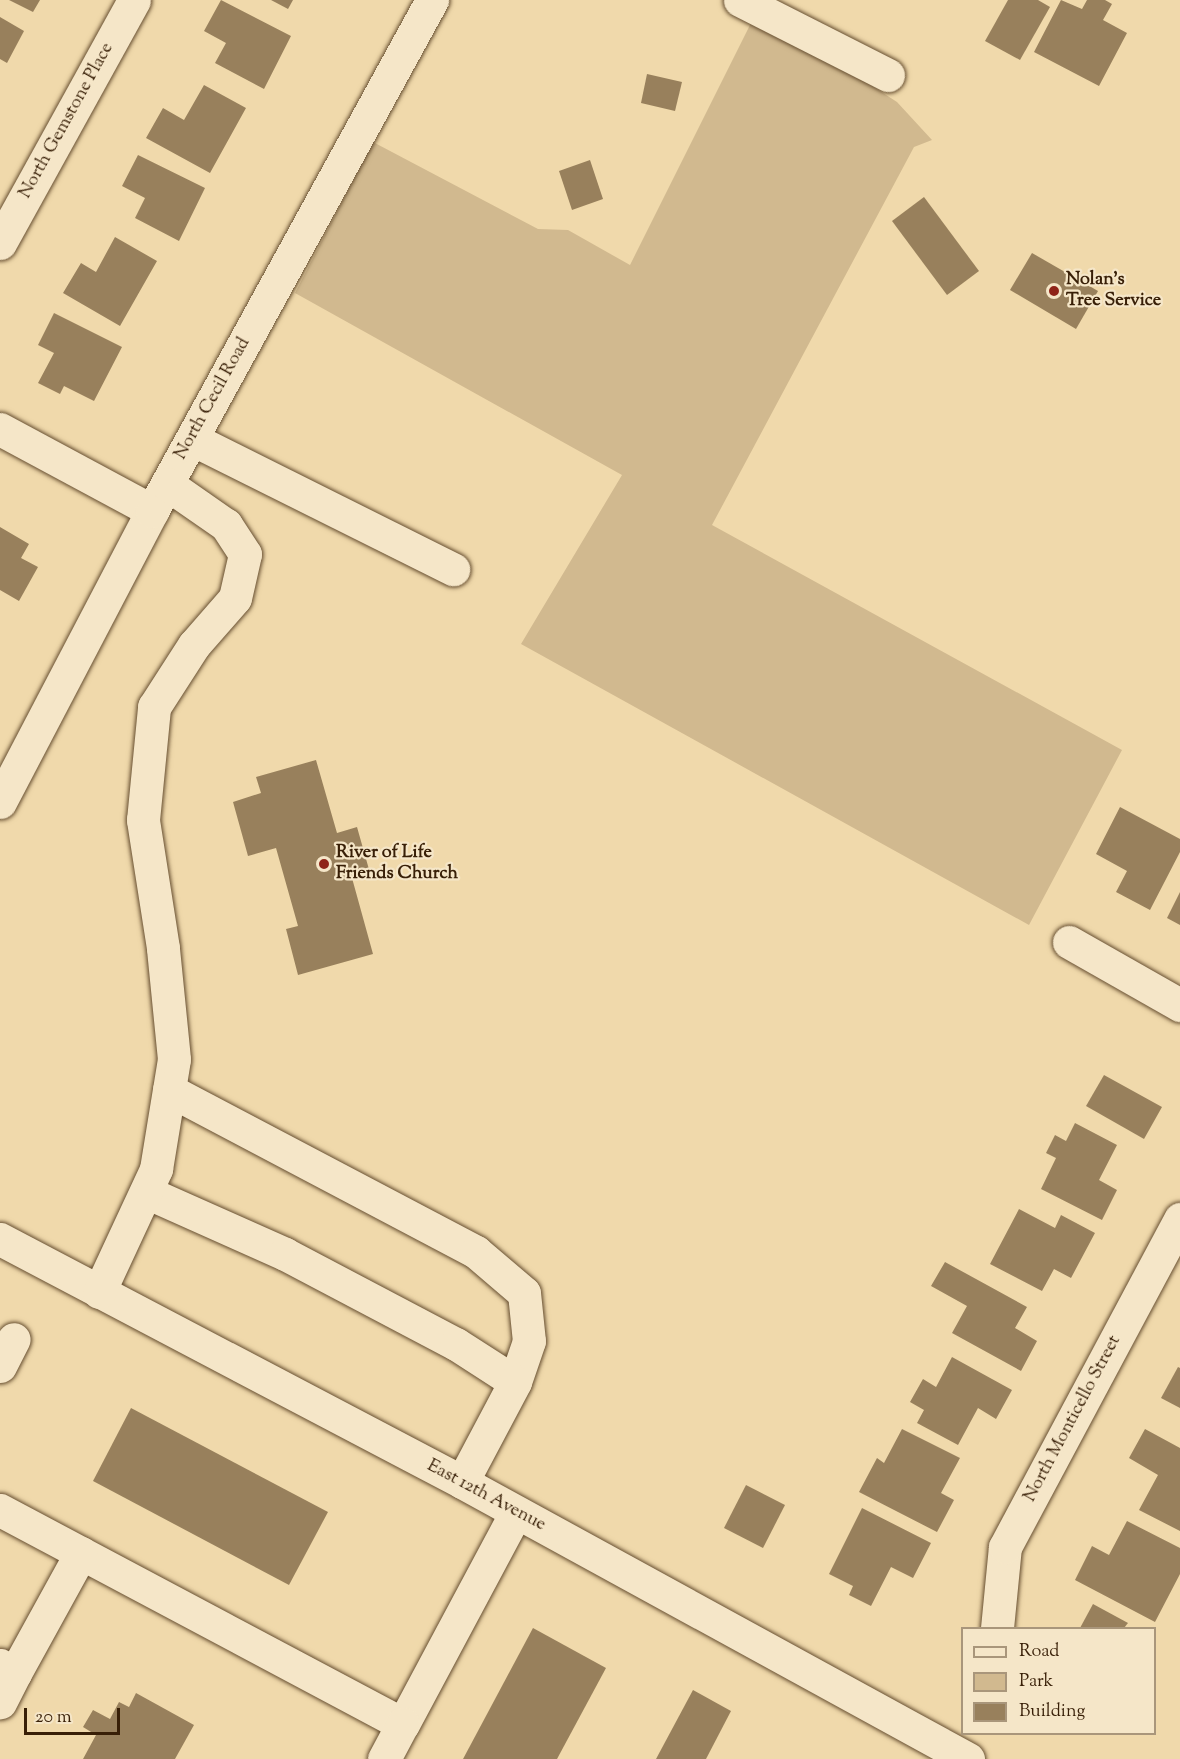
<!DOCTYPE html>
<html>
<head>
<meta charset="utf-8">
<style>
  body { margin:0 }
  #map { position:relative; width:1180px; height:1759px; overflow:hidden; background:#f0d9ab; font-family:"Sorts Mill Goudy",serif }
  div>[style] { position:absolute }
  .green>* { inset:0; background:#d1b98f }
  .building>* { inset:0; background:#98805c }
  .roads { filter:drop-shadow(0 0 2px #664e30) drop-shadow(0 0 2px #664e30) }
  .minor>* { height:33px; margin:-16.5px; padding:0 16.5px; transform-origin:16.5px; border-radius:16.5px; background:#f5e6c8 }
  .dots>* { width:16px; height:16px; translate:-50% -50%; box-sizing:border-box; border:3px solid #f5e6c8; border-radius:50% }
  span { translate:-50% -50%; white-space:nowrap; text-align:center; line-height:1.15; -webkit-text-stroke:4.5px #f5e6c8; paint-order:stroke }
  .street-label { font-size:18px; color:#381f07 }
  .poi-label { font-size:18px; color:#381f07; font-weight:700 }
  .left { translate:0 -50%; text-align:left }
  .legend { position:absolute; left:961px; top:1627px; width:195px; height:108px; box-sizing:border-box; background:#f5e6c8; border:2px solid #a9967b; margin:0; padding:8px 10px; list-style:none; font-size:18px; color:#381f07 }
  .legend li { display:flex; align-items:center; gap:12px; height:30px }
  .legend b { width:30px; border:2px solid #a9967b }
  .scale { position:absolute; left:24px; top:1708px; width:96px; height:27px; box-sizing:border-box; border:3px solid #381f07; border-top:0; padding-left:8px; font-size:18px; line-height:21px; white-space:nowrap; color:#381f07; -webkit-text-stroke:4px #f5e6c8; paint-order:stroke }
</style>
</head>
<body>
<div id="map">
  <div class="green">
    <div style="clip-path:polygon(753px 19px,835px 62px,897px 102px,932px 140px,914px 147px,712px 525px,1122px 750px,1029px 925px,521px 644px,622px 475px,295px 293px,373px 142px,538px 229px,568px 230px,630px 265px)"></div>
  </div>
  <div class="building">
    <div style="clip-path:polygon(9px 0,40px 0,33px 12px)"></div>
    <div style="clip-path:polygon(221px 0,291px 36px,264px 89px,215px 63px,226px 43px,204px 31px)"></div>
    <div style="clip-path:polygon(271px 0,293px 0,288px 9px)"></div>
    <div style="clip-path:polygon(1008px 0,1038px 0,1050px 7px,1020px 60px,985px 41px)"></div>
    <div style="clip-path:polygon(1061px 0,1082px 9px,1087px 0,1105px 0,1112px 4px,1103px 20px,1127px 33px,1099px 86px,1034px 52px)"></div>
    <div style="clip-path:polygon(0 17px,24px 31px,7px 63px,0 59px)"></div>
    <div style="clip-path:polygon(647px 74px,682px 82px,675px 111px,641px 103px)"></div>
    <div style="clip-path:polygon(204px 85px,246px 108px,210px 173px,146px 138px,163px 108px,184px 120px)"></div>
    <div style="clip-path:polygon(138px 155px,205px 188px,179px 241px,135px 218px,145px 198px,122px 186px)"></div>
    <div style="clip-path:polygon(590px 160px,603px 199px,572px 210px,559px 171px)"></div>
    <div style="clip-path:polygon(924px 197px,979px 271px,947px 295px,892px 221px)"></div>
    <div style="clip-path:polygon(115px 237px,157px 261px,120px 326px,63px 293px,81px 263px,96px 272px)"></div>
    <div style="clip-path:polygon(1032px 253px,1098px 291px,1076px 329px,1010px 290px)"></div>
    <div style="clip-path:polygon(54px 313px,122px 347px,94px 401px,64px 386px,60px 394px,38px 383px,54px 353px,38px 345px)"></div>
    <div style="clip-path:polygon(0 527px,29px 544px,21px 558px,38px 567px,19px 601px,0 590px)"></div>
    <div style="clip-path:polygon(316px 760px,337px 833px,357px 827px,370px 873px,352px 878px,373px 954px,298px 975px,286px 929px,298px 926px,276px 848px,248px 856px,233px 802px,261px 793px,256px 777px)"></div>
    <div style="clip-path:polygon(1120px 807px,1180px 839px,1180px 852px,1150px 910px,1116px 892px,1127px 871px,1096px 854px)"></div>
    <div style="clip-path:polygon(1180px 892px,1180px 925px,1167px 918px)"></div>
    <div style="clip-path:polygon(1104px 1075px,1162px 1107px,1144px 1139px,1086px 1106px)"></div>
    <div style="clip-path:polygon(1075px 1123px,1117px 1145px,1099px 1180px,1117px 1190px,1102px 1220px,1041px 1189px,1056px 1158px,1046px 1153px,1055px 1135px,1066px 1141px)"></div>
    <div style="clip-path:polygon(1019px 1209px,1055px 1228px,1061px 1215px,1095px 1233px,1071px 1278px,1054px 1269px,1042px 1291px,990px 1264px)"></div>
    <div style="clip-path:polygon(945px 1262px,1027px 1307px,1015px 1328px,1037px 1341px,1021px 1371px,952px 1333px,967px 1306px,931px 1286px)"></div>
    <div style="clip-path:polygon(952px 1357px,1012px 1390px,996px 1419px,978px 1408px,958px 1445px,917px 1423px,924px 1410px,910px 1402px,923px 1379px,936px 1387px)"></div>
    <div style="clip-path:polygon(1178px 1367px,1180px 1368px,1180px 1408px,1161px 1398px)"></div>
    <div style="clip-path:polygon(131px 1408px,328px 1512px,289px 1585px,93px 1481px)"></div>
    <div style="clip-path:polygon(902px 1429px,960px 1458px,941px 1493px,954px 1500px,937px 1532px,859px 1492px,877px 1458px,884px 1463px)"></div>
    <div style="clip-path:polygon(1145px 1429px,1180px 1448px,1180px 1531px,1139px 1510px,1158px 1475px,1129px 1458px)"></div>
    <div style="clip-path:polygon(746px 1485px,785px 1505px,763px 1548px,724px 1528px)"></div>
    <div style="clip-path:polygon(862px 1508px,931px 1543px,913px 1578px,891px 1567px,871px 1606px,849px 1595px,853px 1586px,829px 1574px)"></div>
    <div style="clip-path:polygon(1127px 1521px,1180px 1548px,1180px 1574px,1155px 1622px,1075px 1580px,1092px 1546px,1109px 1555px)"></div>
    <div style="clip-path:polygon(1093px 1604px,1128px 1623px,1124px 1628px,1080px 1628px)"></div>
    <div style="clip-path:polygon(533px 1628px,606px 1668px,557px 1759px,463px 1759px)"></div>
    <div style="clip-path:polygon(693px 1690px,731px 1711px,706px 1759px,656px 1759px)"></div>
    <div style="clip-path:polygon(136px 1693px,194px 1725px,175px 1759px,83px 1759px,96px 1735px,83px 1727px,93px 1710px,110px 1719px,119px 1702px,129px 1707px)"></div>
  </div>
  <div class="roads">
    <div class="minor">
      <div style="left:740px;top:0;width:166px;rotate:26.9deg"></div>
      <div style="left:0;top:243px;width:277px;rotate:-61.1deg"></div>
      <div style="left:0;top:429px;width:173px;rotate:28.3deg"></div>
      <div style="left:192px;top:439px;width:292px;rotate:26.5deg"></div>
      <div style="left:0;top:802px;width:328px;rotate:-62.4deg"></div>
      <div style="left:152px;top:511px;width:583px;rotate:-61.28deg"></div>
      <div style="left:1069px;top:942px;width:128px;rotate:29.6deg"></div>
      <div style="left:169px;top:1090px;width:347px;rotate:27.8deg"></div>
      <div style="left:476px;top:1252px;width:63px;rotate:40.5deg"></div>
      <div style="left:524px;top:1293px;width:48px;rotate:84.1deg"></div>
      <div style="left:529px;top:1341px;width:43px;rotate:108.9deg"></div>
      <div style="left:146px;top:1192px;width:152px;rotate:24deg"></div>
      <div style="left:285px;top:1254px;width:193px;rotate:27.8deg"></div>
      <div style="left:456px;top:1344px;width:70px;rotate:32.8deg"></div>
      <div style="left:515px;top:1382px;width:113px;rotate:117.9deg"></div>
      <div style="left:0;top:1239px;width:522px;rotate:27.74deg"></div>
      <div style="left:462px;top:1482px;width:577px;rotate:28.7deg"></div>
      <div style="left:99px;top:1292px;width:136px;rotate:-65.1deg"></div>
      <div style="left:156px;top:1169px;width:111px;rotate:-80.7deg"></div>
      <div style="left:174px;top:1059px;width:112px;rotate:-95.7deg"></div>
      <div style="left:163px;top:948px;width:130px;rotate:-98.9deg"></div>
      <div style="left:143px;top:820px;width:114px;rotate:-84.4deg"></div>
      <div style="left:154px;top:707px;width:74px;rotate:-57.2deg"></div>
      <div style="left:194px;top:645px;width:62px;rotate:-48.9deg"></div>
      <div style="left:235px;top:598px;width:45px;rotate:-77.2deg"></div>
      <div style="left:245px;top:554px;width:35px;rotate:-123deg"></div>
      <div style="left:226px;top:525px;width:72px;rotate:-145.2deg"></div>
      <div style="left:0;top:1366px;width:30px;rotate:-63deg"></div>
      <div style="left:0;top:1510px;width:456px;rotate:28deg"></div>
      <div style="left:403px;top:1724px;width:240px;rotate:-61.9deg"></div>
      <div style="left:997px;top:1628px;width:81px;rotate:-84.4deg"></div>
      <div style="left:1005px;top:1547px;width:372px;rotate:-61.9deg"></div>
      <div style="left:0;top:1665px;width:17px;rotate:28deg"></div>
      <div style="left:15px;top:1673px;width:33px;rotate:117deg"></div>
      <div style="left:15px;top:1673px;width:137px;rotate:-61.2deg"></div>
      <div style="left:384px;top:1759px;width:40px;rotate:-62deg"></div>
    </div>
  </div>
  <div class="dots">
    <div style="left:1054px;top:291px;background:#8f2418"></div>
    <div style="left:324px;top:864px;background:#8f2418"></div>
  </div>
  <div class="street-label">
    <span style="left:67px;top:121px;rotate:-61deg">North Gemstone Place</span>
    <span style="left:213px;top:399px;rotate:-61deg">North Cecil Road</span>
    <span style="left:1073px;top:1419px;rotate:-62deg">North Monticello Street</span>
    <span style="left:486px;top:1496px;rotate:28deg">East 12th Avenue</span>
  </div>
  <div class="poi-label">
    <span class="left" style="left:1066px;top:291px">Nolan's<br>Tree Service</span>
    <span class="left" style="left:336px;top:864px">River of Life<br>Friends Church</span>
  </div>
  <ul class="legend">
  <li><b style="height:8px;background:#f5e6c8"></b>Road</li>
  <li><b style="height:16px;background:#d1b98f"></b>Park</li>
  <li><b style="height:16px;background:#98805c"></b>Building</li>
  </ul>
  <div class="scale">20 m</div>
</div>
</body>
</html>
